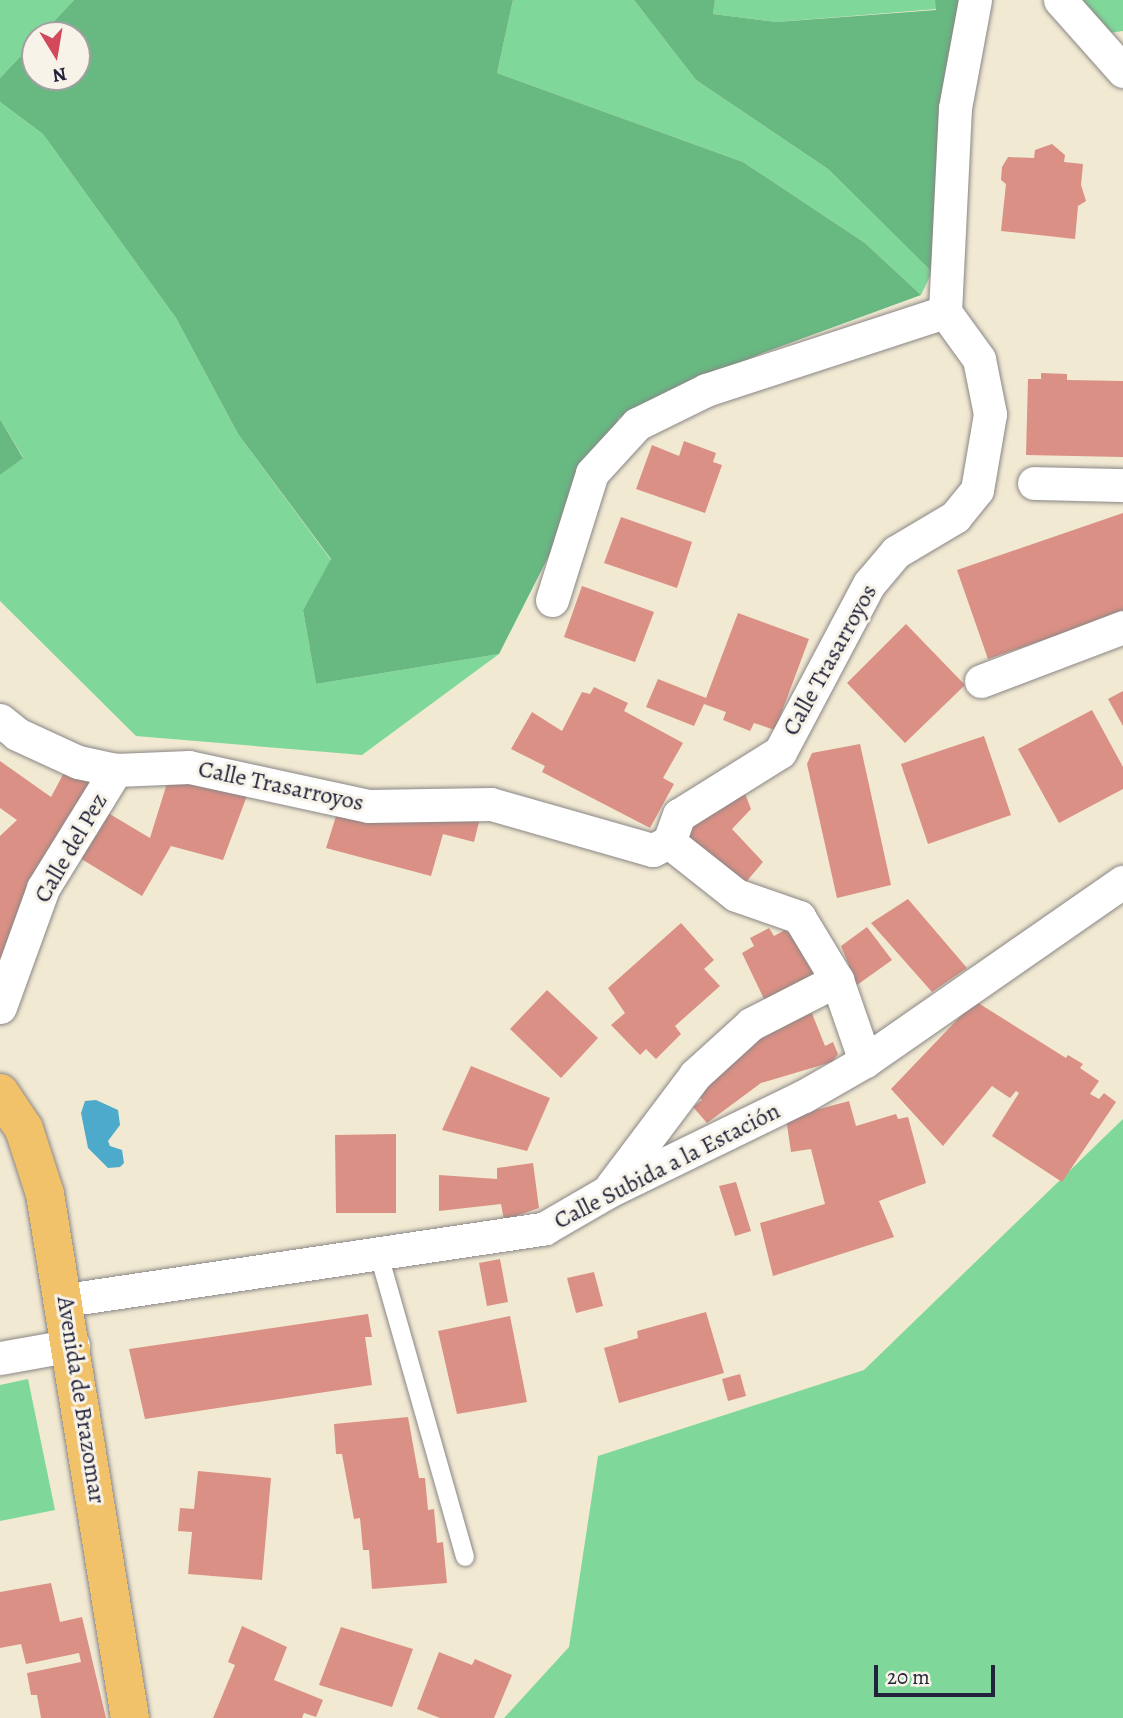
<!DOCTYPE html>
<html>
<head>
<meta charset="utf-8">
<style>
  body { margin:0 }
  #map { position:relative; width:1123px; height:1718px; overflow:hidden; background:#f1e9d2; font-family:Alegreya,serif }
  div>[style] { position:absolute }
  .green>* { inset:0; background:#80d79a }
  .forest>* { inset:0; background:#68b882 }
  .water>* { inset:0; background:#4daacb }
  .building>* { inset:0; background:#da9085 }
  .roads { filter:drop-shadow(0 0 2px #8a8686) drop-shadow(0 0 2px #8a8686) }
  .lane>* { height:18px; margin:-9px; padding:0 9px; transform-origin:9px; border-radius:9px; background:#fff }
  .street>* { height:33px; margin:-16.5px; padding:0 16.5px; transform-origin:16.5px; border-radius:16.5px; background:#fff }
  .highway>* { height:38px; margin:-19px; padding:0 19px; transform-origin:19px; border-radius:19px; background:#f2c26a }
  span { translate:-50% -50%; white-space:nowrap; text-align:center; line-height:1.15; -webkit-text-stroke:6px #f7f3e8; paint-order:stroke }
  .street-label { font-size:24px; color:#22223b }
  .north { position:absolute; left:21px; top:21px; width:70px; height:70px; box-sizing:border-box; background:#f7f3e8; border:2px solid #a29fa3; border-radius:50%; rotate:169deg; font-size:19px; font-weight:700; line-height:28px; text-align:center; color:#22223b }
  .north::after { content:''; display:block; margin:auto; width:24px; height:32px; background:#d1495b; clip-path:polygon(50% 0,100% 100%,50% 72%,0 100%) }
  .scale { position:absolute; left:874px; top:1665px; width:121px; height:32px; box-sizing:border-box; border:4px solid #22223b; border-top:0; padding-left:9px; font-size:21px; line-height:24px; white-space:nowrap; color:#22223b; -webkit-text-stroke:5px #f7f3e8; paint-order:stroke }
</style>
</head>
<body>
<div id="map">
  <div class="green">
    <div style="clip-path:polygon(0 0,74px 0,41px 35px,35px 35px,35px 41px,0 78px)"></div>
    <div style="clip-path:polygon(513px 0,634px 0,696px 80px,828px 169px,932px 272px,921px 295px,865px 243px,743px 162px,497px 73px)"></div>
    <div style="clip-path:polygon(715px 0,935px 0,937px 9px,777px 22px,713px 14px)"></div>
    <div style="clip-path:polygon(1081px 0,1123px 0,1123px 31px,1109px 33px)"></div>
    <div style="clip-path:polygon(0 102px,43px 134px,176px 318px,238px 434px,331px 560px,303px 610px,316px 684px,499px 654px,362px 755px,136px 736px,0 601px,0 475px,23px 457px,0 419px)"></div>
    <div style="clip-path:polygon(1123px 1119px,1123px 1718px,504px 1718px,569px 1647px,598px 1456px,864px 1370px)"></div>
    <div style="clip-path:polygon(28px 1379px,55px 1510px,0 1521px,0 1385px)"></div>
  </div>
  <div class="forest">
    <div style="clip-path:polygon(74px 0,513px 0,497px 73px,743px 162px,865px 243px,921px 295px,760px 354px,619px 418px,499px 654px,316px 684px,303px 610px,331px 559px,238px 434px,176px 318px,43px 134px,0 102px,0 78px,35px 41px,35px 77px,77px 77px,77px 35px,41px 35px)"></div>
    <div style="clip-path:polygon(634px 0,715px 0,713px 14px,777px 22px,936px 10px,935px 0,963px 0,932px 272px,828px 169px,696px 80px)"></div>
    <div style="clip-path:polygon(0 419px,23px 458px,0 475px)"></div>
  </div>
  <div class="water">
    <div style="clip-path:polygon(96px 1100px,118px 1110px,120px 1125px,108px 1141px,110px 1146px,122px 1150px,124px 1163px,120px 1167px,108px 1168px,88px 1148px,81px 1113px,85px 1101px)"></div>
  </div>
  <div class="building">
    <div style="clip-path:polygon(1052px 144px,1065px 155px,1064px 162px,1083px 164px,1081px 185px,1086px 201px,1078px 206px,1075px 239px,1001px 231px,1006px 184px,1001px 180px,1002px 167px,1008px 157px,1034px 158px,1035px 150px)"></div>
    <div style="clip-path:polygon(1041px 373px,1067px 374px,1067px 380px,1123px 381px,1123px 457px,1026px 455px,1028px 379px,1041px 379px)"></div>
    <div style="clip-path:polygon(684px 441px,716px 453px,713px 462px,722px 465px,705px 513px,636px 489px,652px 445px,679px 456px)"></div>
    <div style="clip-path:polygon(1123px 513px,1123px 613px,988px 659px,957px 570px)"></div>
    <div style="clip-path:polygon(621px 517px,692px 542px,677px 588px,604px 563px)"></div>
    <div style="clip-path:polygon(582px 586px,654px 612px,635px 662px,564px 637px)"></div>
    <div style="clip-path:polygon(738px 613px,809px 639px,775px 730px,754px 723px,750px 731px,723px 720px,726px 712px,704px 704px,694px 726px,646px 707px,658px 679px,706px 698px)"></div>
    <div style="clip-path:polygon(906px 624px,965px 685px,905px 743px,847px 683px)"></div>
    <div style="clip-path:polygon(594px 687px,628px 703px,624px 711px,683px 743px,663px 778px,674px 784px,650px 828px,542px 772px,545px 766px,511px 749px,532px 712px,562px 731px,582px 692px,590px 694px)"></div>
    <div style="clip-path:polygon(1123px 691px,1123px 726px,1108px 699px)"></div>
    <div style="clip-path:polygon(1092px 710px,1123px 767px,1123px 789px,1059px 823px,1018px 749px)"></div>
    <div style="clip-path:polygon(984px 736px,1011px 815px,928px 844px,901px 764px)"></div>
    <div style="clip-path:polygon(860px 744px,891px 885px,837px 898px,807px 764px,812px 753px)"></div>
    <div style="clip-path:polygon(0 761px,51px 797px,66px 769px,99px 788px,0 966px,0 836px,17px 820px,0 808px)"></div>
    <div style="clip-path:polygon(180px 775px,248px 793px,223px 860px,171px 846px,142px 896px,70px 852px,98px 807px,150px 838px,168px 780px)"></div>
    <div style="clip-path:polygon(744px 791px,751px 809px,732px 829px,763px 862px,741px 888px,685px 833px)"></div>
    <div style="clip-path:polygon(338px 810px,481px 814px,474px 842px,443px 834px,431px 876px,326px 848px)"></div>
    <div style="clip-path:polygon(908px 899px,967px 968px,932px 992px,871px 923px)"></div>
    <div style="clip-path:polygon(681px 923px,714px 960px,704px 969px,720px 986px,675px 1026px,681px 1034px,656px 1059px,646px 1049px,640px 1055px,611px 1025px,625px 1013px,608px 988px)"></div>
    <div style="clip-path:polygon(867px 927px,892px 960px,857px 985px,841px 946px)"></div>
    <div style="clip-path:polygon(769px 928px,774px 936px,785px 930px,801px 942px,819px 977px,765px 1001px,742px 953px,754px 946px,750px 938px)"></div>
    <div style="clip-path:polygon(547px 990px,598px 1038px,561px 1078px,510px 1029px)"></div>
    <div style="clip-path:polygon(807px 1001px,825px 1046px,833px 1042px,838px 1054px,832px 1062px,761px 1083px,707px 1123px,693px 1107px,702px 1100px,693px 1090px)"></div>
    <div style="clip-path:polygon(975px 1001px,1066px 1058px,1068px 1055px,1083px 1064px,1080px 1068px,1099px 1081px,1090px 1094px,1099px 1099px,1104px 1093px,1116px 1102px,1062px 1182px,992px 1136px,1019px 1093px,1016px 1091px,1010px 1098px,992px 1086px,943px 1146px,891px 1089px)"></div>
    <div style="clip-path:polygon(471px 1066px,550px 1098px,527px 1151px,442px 1130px)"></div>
    <div style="clip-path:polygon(849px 1101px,856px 1126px,896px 1114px,898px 1119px,908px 1117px,926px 1183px,879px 1201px,894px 1237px,773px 1276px,760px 1223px,825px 1204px,811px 1149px,791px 1152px,786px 1118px)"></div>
    <div style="clip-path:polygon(396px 1134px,396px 1213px,336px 1213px,335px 1135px)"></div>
    <div style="clip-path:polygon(533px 1163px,539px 1208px,504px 1220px,501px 1204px,439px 1211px,439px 1175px,497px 1179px,497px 1168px)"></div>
    <div style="clip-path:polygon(736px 1182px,751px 1231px,735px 1236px,719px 1186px)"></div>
    <div style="clip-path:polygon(500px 1259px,508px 1302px,487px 1306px,479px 1263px)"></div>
    <div style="clip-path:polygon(594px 1272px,603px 1306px,576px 1313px,567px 1278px)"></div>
    <div style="clip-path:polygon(706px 1312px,724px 1373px,619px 1403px,604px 1348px,638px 1338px,637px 1331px)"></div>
    <div style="clip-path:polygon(368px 1314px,372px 1337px,365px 1337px,372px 1385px,145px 1419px,129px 1349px)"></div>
    <div style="clip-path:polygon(510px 1316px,527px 1402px,457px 1414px,438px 1331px)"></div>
    <div style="clip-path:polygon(740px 1374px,746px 1396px,728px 1401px,722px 1379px)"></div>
    <div style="clip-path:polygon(408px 1417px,419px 1478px,425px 1478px,428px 1510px,434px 1509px,437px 1543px,443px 1542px,447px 1583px,372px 1589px,369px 1550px,363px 1550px,360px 1518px,354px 1519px,342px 1454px,336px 1454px,334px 1424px)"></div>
    <div style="clip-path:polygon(198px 1471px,271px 1478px,262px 1580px,188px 1574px,192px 1532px,178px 1531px,180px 1508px,194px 1509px)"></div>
    <div style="clip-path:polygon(51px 1583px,60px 1622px,82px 1617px,106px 1718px,41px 1718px,37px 1695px,31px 1695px,27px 1673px,81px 1662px,79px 1653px,26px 1664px,21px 1644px,0 1648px,0 1592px)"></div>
    <div style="clip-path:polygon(242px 1626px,287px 1647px,274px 1680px,323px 1700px,316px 1717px,304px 1713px,302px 1718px,213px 1718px,235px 1665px,228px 1662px)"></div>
    <div style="clip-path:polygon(341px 1627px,413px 1649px,392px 1707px,319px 1685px)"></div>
    <div style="clip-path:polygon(439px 1652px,472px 1665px,475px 1659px,512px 1675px,494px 1718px,440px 1718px,417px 1709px)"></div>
  </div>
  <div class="roads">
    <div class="lane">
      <div style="left:379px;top:1255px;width:314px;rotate:74.1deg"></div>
    </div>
    <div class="street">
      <div style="left:1060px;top:0;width:95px;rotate:48.4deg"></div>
      <div style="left:1034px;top:483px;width:89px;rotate:1.3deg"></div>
      <div style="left:552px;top:600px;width:133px;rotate:-72.5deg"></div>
      <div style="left:592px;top:473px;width:67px;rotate:-47.4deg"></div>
      <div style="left:637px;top:424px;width:77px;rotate:-26.2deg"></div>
      <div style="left:706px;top:390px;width:251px;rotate:-18.1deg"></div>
      <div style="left:981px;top:681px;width:152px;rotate:-20.8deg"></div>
      <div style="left:0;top:720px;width:22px;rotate:39deg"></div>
      <div style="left:17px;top:734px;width:67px;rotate:24.7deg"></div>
      <div style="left:78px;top:762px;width:39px;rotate:12deg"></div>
      <div style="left:116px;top:770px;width:73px;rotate:-2.4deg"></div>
      <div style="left:189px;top:767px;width:183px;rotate:12.3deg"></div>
      <div style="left:368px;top:806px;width:123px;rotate:-0.9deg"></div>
      <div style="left:491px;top:804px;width:168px;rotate:15.9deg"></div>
      <div style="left:653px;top:850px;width:18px;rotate:-27deg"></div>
      <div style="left:669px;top:842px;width:29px;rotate:-70deg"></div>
      <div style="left:679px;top:815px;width:119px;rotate:-32deg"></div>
      <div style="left:780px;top:752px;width:190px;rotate:-62.1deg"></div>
      <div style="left:869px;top:584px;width:42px;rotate:-49.8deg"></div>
      <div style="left:896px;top:552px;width:69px;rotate:-30.7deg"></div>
      <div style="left:955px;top:517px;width:35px;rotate:-51deg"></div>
      <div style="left:977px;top:490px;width:77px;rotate:-80.3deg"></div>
      <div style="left:990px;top:414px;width:56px;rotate:-101.3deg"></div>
      <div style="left:979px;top:359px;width:58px;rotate:-125.9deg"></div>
      <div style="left:945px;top:312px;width:204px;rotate:-87.2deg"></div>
      <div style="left:955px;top:108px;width:110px;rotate:-79.5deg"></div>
      <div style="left:669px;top:842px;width:85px;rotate:38.3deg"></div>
      <div style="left:736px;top:895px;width:67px;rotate:19.2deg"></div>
      <div style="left:799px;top:917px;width:74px;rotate:58.9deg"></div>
      <div style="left:837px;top:980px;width:86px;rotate:70.9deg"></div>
      <div style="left:0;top:1007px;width:127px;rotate:-70.1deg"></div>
      <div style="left:43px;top:888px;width:139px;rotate:-58.3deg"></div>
      <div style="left:611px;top:1187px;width:140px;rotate:-53.1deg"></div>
      <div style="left:695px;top:1075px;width:76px;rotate:-42.3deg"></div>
      <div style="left:751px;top:1024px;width:97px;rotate:-27.1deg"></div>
      <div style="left:66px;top:1300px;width:484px;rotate:-8.5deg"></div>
      <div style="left:545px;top:1228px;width:72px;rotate:-30.1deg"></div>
      <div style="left:607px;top:1192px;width:219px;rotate:-26deg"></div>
      <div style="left:804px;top:1096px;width:70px;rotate:-29.8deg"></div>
      <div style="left:865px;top:1061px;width:314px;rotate:-34.8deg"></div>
      <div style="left:0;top:1358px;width:74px;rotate:-10.1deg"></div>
    </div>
    <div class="highway">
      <div style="left:0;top:1093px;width:43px;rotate:56.3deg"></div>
      <div style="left:24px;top:1129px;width:68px;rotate:72.1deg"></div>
      <div style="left:45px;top:1194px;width:531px;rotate:80.79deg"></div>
    </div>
  </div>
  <div class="street-label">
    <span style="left:830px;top:660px;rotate:-61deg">Calle Trasarroyos</span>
    <span style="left:281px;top:786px;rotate:12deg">Calle Trasarroyos</span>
    <span style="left:71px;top:848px;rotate:-60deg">Calle del Pez</span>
    <span style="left:667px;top:1166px;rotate:-27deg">Calle Subida a la Estación</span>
    <span style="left:81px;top:1400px;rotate:81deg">Avenida de Brazomar</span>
  </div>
  <div class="north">N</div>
  <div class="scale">20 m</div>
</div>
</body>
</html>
